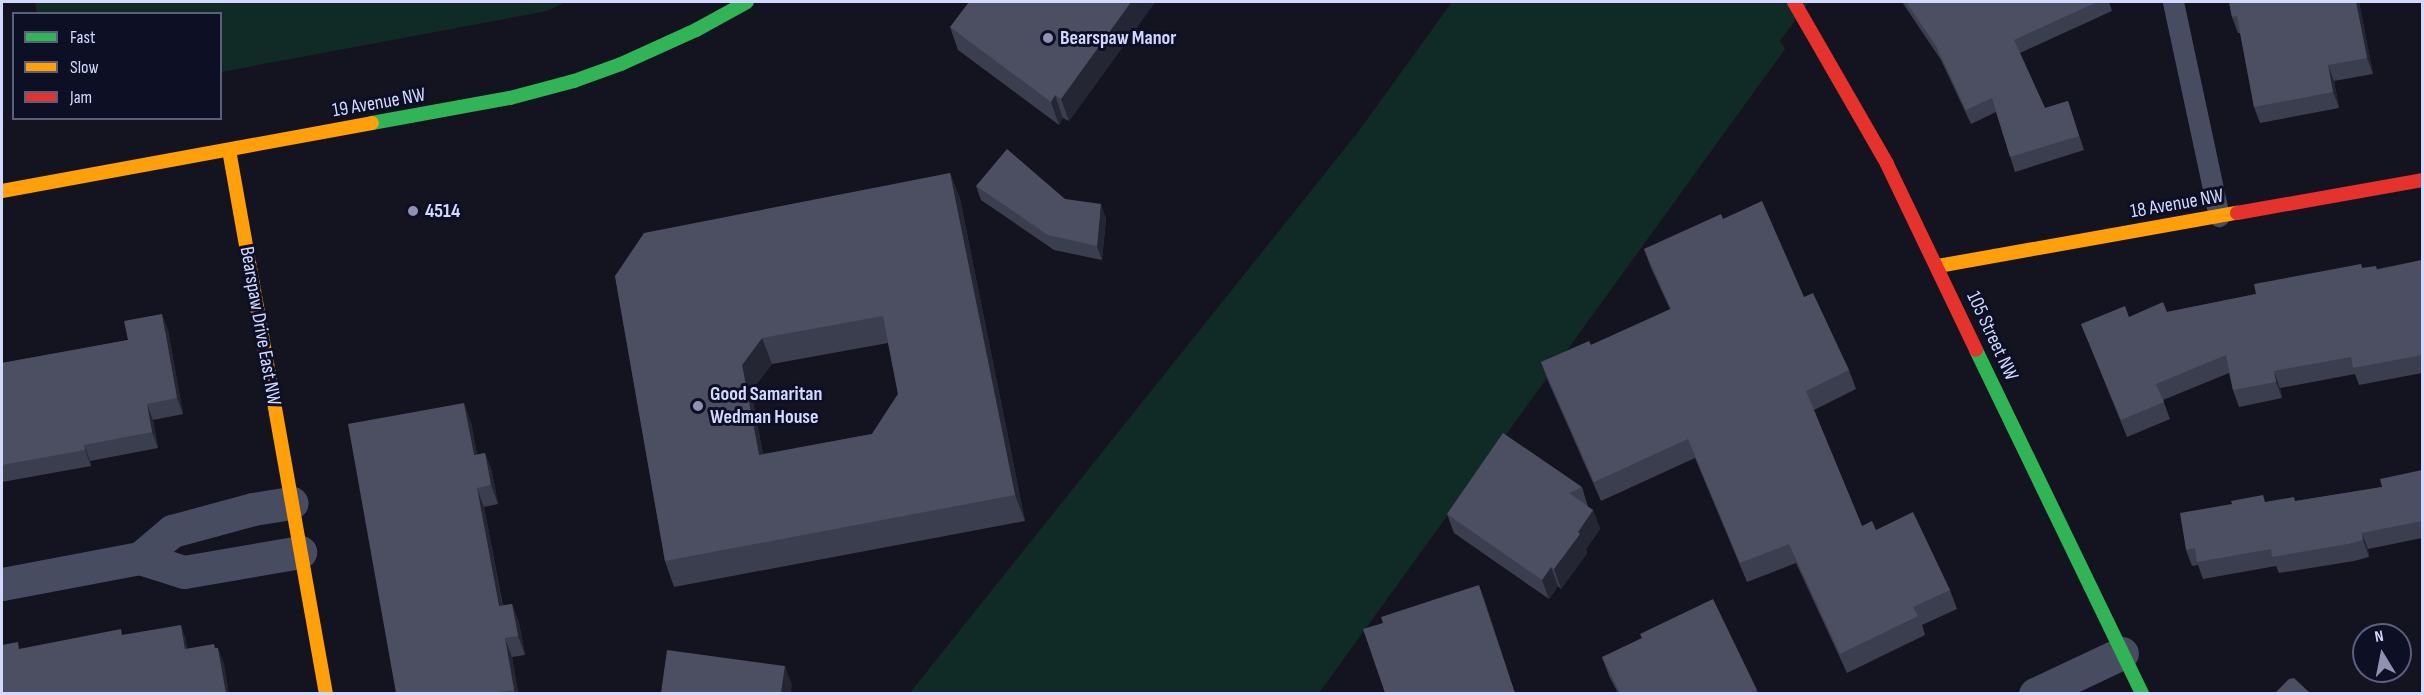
<!DOCTYPE html>
<html>
<head>
<meta charset="utf-8">
<style>
  body { margin:0 }
  #map { position:relative; width:2424px; height:695px; overflow:hidden; background:#13141f; font-family:"Sofia Sans Condensed",sans-serif }
  div>[style] { position:absolute }
  .green>* { inset:0; background:#102b26 }
  .lane>* { height:21px; margin:-10.5px; padding:0 10.5px; transform-origin:10.5px; border-radius:10.5px; background:#474c60 }
  .street>* { height:33px; margin:-16.5px; padding:0 16.5px; transform-origin:16.5px; border-radius:16.5px; background:#474c60 }
  .fast>* { height:14px; margin:-7px; padding:0 7px; transform-origin:7px; border-radius:7px; background:#30b455 }
  .slow>* { height:14px; margin:-7px; padding:0 7px; transform-origin:7px; border-radius:7px; background:#ff9f0a }
  .jam>* { height:14px; margin:-7px; padding:0 7px; transform-origin:7px; border-radius:7px; background:#e5322d }
  .wall>* { inset:0; background:#3b3e4f }
  .shaded-wall>* { inset:0; background:#242634 }
  .building>* { inset:0; background:#4c4e62 }
  .dots>* { width:16px; height:16px; translate:-50% -50%; box-sizing:border-box; border:3px solid #0d0f25; border-radius:50% }
  span { translate:-50% -50%; white-space:nowrap; text-align:center; line-height:1.15; -webkit-text-stroke:6px #0d0f25; paint-order:stroke }
  .poi-label { font-size:20px; color:#d2d8ff; font-weight:700 }
  .left { translate:0 -50%; text-align:left }
  .street-label { font-size:20px; color:#d2d8ff }
  .frame { position:absolute; inset:0; border:3px solid #d2d8ff; pointer-events:none }
  .legend { position:absolute; left:12px; top:12px; width:210px; height:108px; box-sizing:border-box; background:#0d0f25; border:2px solid #5c5f7c; margin:0; padding:8px 10px; list-style:none; font-size:18px; color:#d2d8ff }
  .legend li { display:flex; align-items:center; gap:12px; height:30px }
  .legend b { width:30px; border:2px solid #5c5f7c }
  .north { position:absolute; left:2352px; top:623px; width:60px; height:60px; box-sizing:border-box; background:#0d0f25; border:2px solid #5c5f7c; border-radius:50%; rotate:350deg; font-size:16px; font-weight:700; line-height:24px; text-align:center; color:#d2d8ff }
  .north::after { content:''; display:block; margin:auto; width:21px; height:27px; background:#8f93b1; clip-path:polygon(50% 0,100% 100%,50% 72%,0 100%) }
</style>
</head>
<body>
<div id="map">
  <div class="green">
    <div style="clip-path:polygon(35px 2px,566px 2px,547px 11px,221px 72px,220px 14px,37px 13px)"></div>
    <div style="clip-path:polygon(1452px 2px,1809px 2px,1780px 41px,1785px 49px,1319px 693px,909px 694px,1358px 132px)"></div>
  </div>
  <div class="lane">
    <div style="left:2173px;top:2px;width:219px;rotate:77.9deg"></div>
  </div>
  <div class="street">
    <div style="left:140px;top:558px;width:42px;rotate:-40.2deg"></div>
    <div style="left:172px;top:531px;width:84px;rotate:-15.2deg"></div>
    <div style="left:253px;top:509px;width:39px;rotate:-9deg"></div>
    <div style="left:2px;top:584px;width:140px;rotate:-10.7deg"></div>
    <div style="left:140px;top:558px;width:46px;rotate:17.7deg"></div>
    <div style="left:184px;top:572px;width:118px;rotate:-9.8deg"></div>
    <div style="left:2035px;top:694px;width:96px;rotate:-25.2deg"></div>
  </div>
  <div class="fast">
    <div style="left:372px;top:123px;width:140px;rotate:-10.3deg"></div>
    <div style="left:510px;top:98px;width:66px;rotate:-14.9deg"></div>
    <div style="left:574px;top:81px;width:50px;rotate:-19.9deg"></div>
    <div style="left:621px;top:64px;width:82px;rotate:-24.4deg"></div>
    <div style="left:696px;top:30px;width:58px;rotate:-28.8deg"></div>
    <div style="left:1976px;top:350px;width:382px;rotate:64.2deg"></div>
  </div>
  <div class="slow">
    <div style="left:229px;top:150px;width:553px;rotate:79.89deg"></div>
    <div style="left:2px;top:191px;width:376px;rotate:-10.4deg"></div>
    <div style="left:1938px;top:266px;width:304px;rotate:-10.1deg"></div>
  </div>
  <div class="jam">
    <div style="left:1794px;top:2px;width:187px;rotate:60.1deg"></div>
    <div style="left:1887px;top:164px;width:206px;rotate:64.4deg"></div>
    <div style="left:2237px;top:213px;width:188px;rotate:-10.1deg"></div>
  </div>
  <div class="wall">
    <div style="clip-path:polygon(1155px 2px,1069px 121px,1063px 118px,1059px 125px,958px 50px,950px 27px)"></div>
    <div style="clip-path:polygon(1902px 2px,2109px 2px,2112px 11px,2020px 53px,2045px 108px,2068px 101px,2084px 150px,2015px 172px,1996px 112px,1971px 124px,1941px 60px)"></div>
    <div style="clip-path:polygon(2229px 2px,2359px 2px,2373px 74px,2334px 81px,2339px 108px,2260px 123px,2254px 107px,2240px 33px,2238px 33px,2232px 17px)"></div>
    <div style="clip-path:polygon(evenodd,950px 173px,960px 199px,1025px 521px,674px 587px,665px 561px,615px 276px,950px 173px,888px 343px,898px 394px,872px 434px,763px 454px,751px 391px,772px 364px,888px 343px)"></div>
    <div style="clip-path:polygon(976px 186px,1065px 199px,1106px 218px,1102px 260px,1054px 250px,981px 200px)"></div>
    <div style="clip-path:polygon(1723px 219px,1804px 297px,1849px 370px,1856px 389px,1814px 410px,1862px 526px,1876px 530px,1950px 590px,1957px 609px,1922px 625px,1925px 635px,1847px 673px,1796px 563px,1747px 582px,1695px 458px,1601px 501px,1548px 381px,1541px 362px,1591px 345px,1670px 309px,1651px 268px,1644px 249px)"></div>
    <div style="clip-path:polygon(2422px 260px,2422px 373px,2359px 385px,2355px 374px,2280px 388px,2282px 398px,2239px 407px,2233px 390px,2229px 373px,2163px 400px,2170px 419px,2127px 437px,2081px 324px,2167px 312px,2256px 294px,2361px 264px,2362px 268px,2377px 269px)"></div>
    <div style="clip-path:polygon(168px 330px,183px 414px,153px 420px,158px 448px,90px 461px,91px 466px,2px 482px,2px 363px,128px 340px)"></div>
    <div style="clip-path:polygon(471px 422px,477px 455px,485px 453px,492px 472px,498px 504px,484px 507px,503px 606px,512px 604px,519px 623px,525px 655px,512px 657px,518px 693px,396px 693px)"></div>
    <div style="clip-path:polygon(2422px 470px,2422px 538px,2368px 549px,2369px 557px,2354px 561px,2279px 573px,2276px 566px,2203px 579px,2198px 565px,2192px 566px,2186px 550px,2266px 502px,2296px 501px,2382px 487px)"></div>
    <div style="clip-path:polygon(1582px 487px,1588px 507px,1593px 510px,1600px 529px,1586px 549px,1587px 553px,1561px 589px,1558px 586px,1549px 599px,1454px 533px,1447px 514px)"></div>
    <div style="clip-path:polygon(1602px 657px,1757px 690px,1758px 693px,1618px 693px,1609px 676px)"></div>
  </div>
  <div class="shaded-wall">
    <div style="clip-path:polygon(1131px 2px,1155px 2px,1069px 121px,1061px 99px)"></div>
    <div style="clip-path:polygon(2356px 2px,2359px 2px,2373px 74px,2367px 58px)"></div>
    <div style="clip-path:polygon(2328px 65px,2334px 81px,2339px 108px,2333px 92px)"></div>
    <div style="clip-path:polygon(1055px 95px,1063px 118px,1059px 125px,1051px 102px)"></div>
    <div style="clip-path:polygon(950px 173px,960px 199px,1025px 521px,1015px 495px)"></div>
    <div style="clip-path:polygon(1101px 204px,1106px 218px,1102px 260px,1097px 246px)"></div>
    <div style="clip-path:polygon(162px 314px,168px 330px,183px 414px,177px 398px)"></div>
    <div style="clip-path:polygon(762px 338px,772px 364px,751px 391px,768px 481px,759px 455px,742px 365px)"></div>
    <div style="clip-path:polygon(2274px 371px,2280px 388px,2282px 398px,2276px 382px)"></div>
    <div style="clip-path:polygon(464px 403px,471px 422px,481px 474px,474px 455px)"></div>
    <div style="clip-path:polygon(147px 404px,153px 420px,158px 448px,152px 432px)"></div>
    <div style="clip-path:polygon(84px 445px,90px 461px,91px 466px,85px 450px)"></div>
    <div style="clip-path:polygon(485px 453px,492px 472px,498px 504px,491px 485px)"></div>
    <div style="clip-path:polygon(477px 488px,484px 507px,506px 625px,499px 606px)"></div>
    <div style="clip-path:polygon(1593px 510px,1600px 529px,1586px 549px,1587px 553px,1561px 589px,1554px 569px,1578px 532px)"></div>
    <div style="clip-path:polygon(2362px 533px,2368px 549px,2369px 557px,2363px 540px)"></div>
    <div style="clip-path:polygon(1551px 567px,1558px 586px,1549px 599px,1542px 580px)"></div>
    <div style="clip-path:polygon(1479px 585px,1486px 604px,1515px 693px)"></div>
    <div style="clip-path:polygon(512px 604px,519px 623px,525px 655px,518px 636px)"></div>
    <div style="clip-path:polygon(181px 625px,186px 640px,191px 665px,185px 649px)"></div>
    <div style="clip-path:polygon(505px 638px,512px 657px,518px 693px,515px 693px,514px 690px)"></div>
    <div style="clip-path:polygon(218px 648px,224px 663px,229px 693px,226px 693px)"></div>
    <div style="clip-path:polygon(785px 666px,792px 685px,791px 693px,781px 693px)"></div>
  </div>
  <div class="building">
    <div style="clip-path:polygon(969px 2px,1131px 2px,1061px 99px,1055px 95px,1051px 102px,950px 27px)"></div>
    <div style="clip-path:polygon(1906px 2px,2097px 2px,2014px 40px,2045px 108px,2068px 101px,2079px 136px,2010px 157px,1992px 98px,1966px 110px,1936px 46px)"></div>
    <div style="clip-path:polygon(2229px 2px,2356px 2px,2367px 58px,2328px 65px,2333px 92px,2254px 107px,2237px 16px,2232px 17px)"></div>
    <div style="clip-path:polygon(1007px 149px,1065px 199px,1101px 204px,1097px 246px,1048px 235px,976px 186px)"></div>
    <div style="clip-path:polygon(evenodd,950px 173px,1015px 495px,665px 561px,615px 276px,644px 233px,950px 173px,883px 316px,898px 394px,872px 434px,759px 455px,742px 365px,762px 338px,883px 316px)"></div>
    <div style="clip-path:polygon(1762px 201px,1804px 297px,1813px 293px,1849px 370px,1806px 391px,1862px 526px,1872px 521px,1876px 530px,1913px 512px,1950px 590px,1913px 607px,1918px 616px,1840px 654px,1789px 544px,1740px 563px,1688px 439px,1594px 482px,1541px 362px,1589px 341px,1591px 345px,1671px 309px,1644px 249px,1721px 214px,1723px 219px)"></div>
    <div style="clip-path:polygon(2422px 260px,2422px 355px,2353px 368px,2351px 357px,2274px 371px,2276px 382px,2233px 390px,2226px 355px,2156px 384px,2164px 402px,2121px 420px,2081px 324px,2125px 306px,2129px 317px,2163px 302px,2167px 312px,2256px 294px,2254px 284px,2361px 264px,2362px 268px,2376px 266px,2377px 270px)"></div>
    <div style="clip-path:polygon(162px 314px,177px 398px,147px 404px,152px 432px,84px 445px,85px 450px,2px 465px,2px 363px,128px 340px,124px 321px)"></div>
    <div style="clip-path:polygon(464px 403px,474px 455px,485px 453px,491px 485px,477px 488px,499px 606px,512px 604px,518px 636px,505px 638px,514px 690px,493px 693px,396px 693px,348px 424px)"></div>
    <div style="clip-path:polygon(1503px 433px,1582px 487px,1569px 493px,1593px 510px,1578px 532px,1580px 534px,1554px 569px,1551px 567px,1542px 580px,1447px 514px)"></div>
    <div style="clip-path:polygon(2422px 470px,2422px 521px,2362px 533px,2363px 540px,2348px 544px,2272px 557px,2271px 549px,2197px 562px,2195px 548px,2186px 550px,2180px 513px,2232px 504px,2231px 501px,2263px 495px,2265px 502px,2294px 497px,2295px 501px,2382px 487px,2380px 479px)"></div>
    <div style="clip-path:polygon(1479px 585px,1515px 693px,1385px 693px,1363px 629px,1383px 623px,1381px 617px)"></div>
    <div style="clip-path:polygon(1713px 599px,1757px 690px,1749px 693px,1620px 693px,1602px 657px,1642px 638px,1640px 634px)"></div>
    <div style="clip-path:polygon(181px 625px,185px 649px,214px 644px,215px 648px,218px 648px,226px 693px,2px 693px,2px 645px,18px 642px,19px 649px,121px 629px,122px 635px)"></div>
    <div style="clip-path:polygon(667px 650px,785px 666px,781px 693px,661px 693px)"></div>
    <div style="clip-path:polygon(2294px 678px,2310px 693px,2275px 693px,2289px 679px)"></div>
  </div>
  <div class="dots">
    <div style="left:1048px;top:38px;background:#8f93b1"></div>
    <div style="left:413px;top:211px;background:#8f93b1"></div>
    <div style="left:698px;top:406px;background:#8f93b1"></div>
  </div>
  <div class="poi-label">
    <span class="left" style="left:1060px;top:38px">Bearspaw Manor</span>
    <span class="left" style="left:425px;top:211px">4514</span>
    <span class="left" style="left:710px;top:406px">Good Samaritan<br>Wedman House</span>
  </div>
  <div class="street-label">
    <span style="left:379px;top:103px;rotate:-10deg">19 Avenue NW</span>
    <span style="left:2177px;top:204px;rotate:-10deg">18 Avenue NW</span>
    <span style="left:260px;top:326px;rotate:80deg">Bearspaw Drive East NW</span>
    <span style="left:1992px;top:336px;rotate:65deg">105 Street NW</span>
  </div>
  <div class="frame"></div>
  <ul class="legend">
  <li><b style="height:8px;background:#30b455"></b>Fast</li>
  <li><b style="height:8px;background:#ff9f0a"></b>Slow</li>
  <li><b style="height:8px;background:#e5322d"></b>Jam</li>
  </ul>
  <div class="north">N</div>
</div>
</body>
</html>
